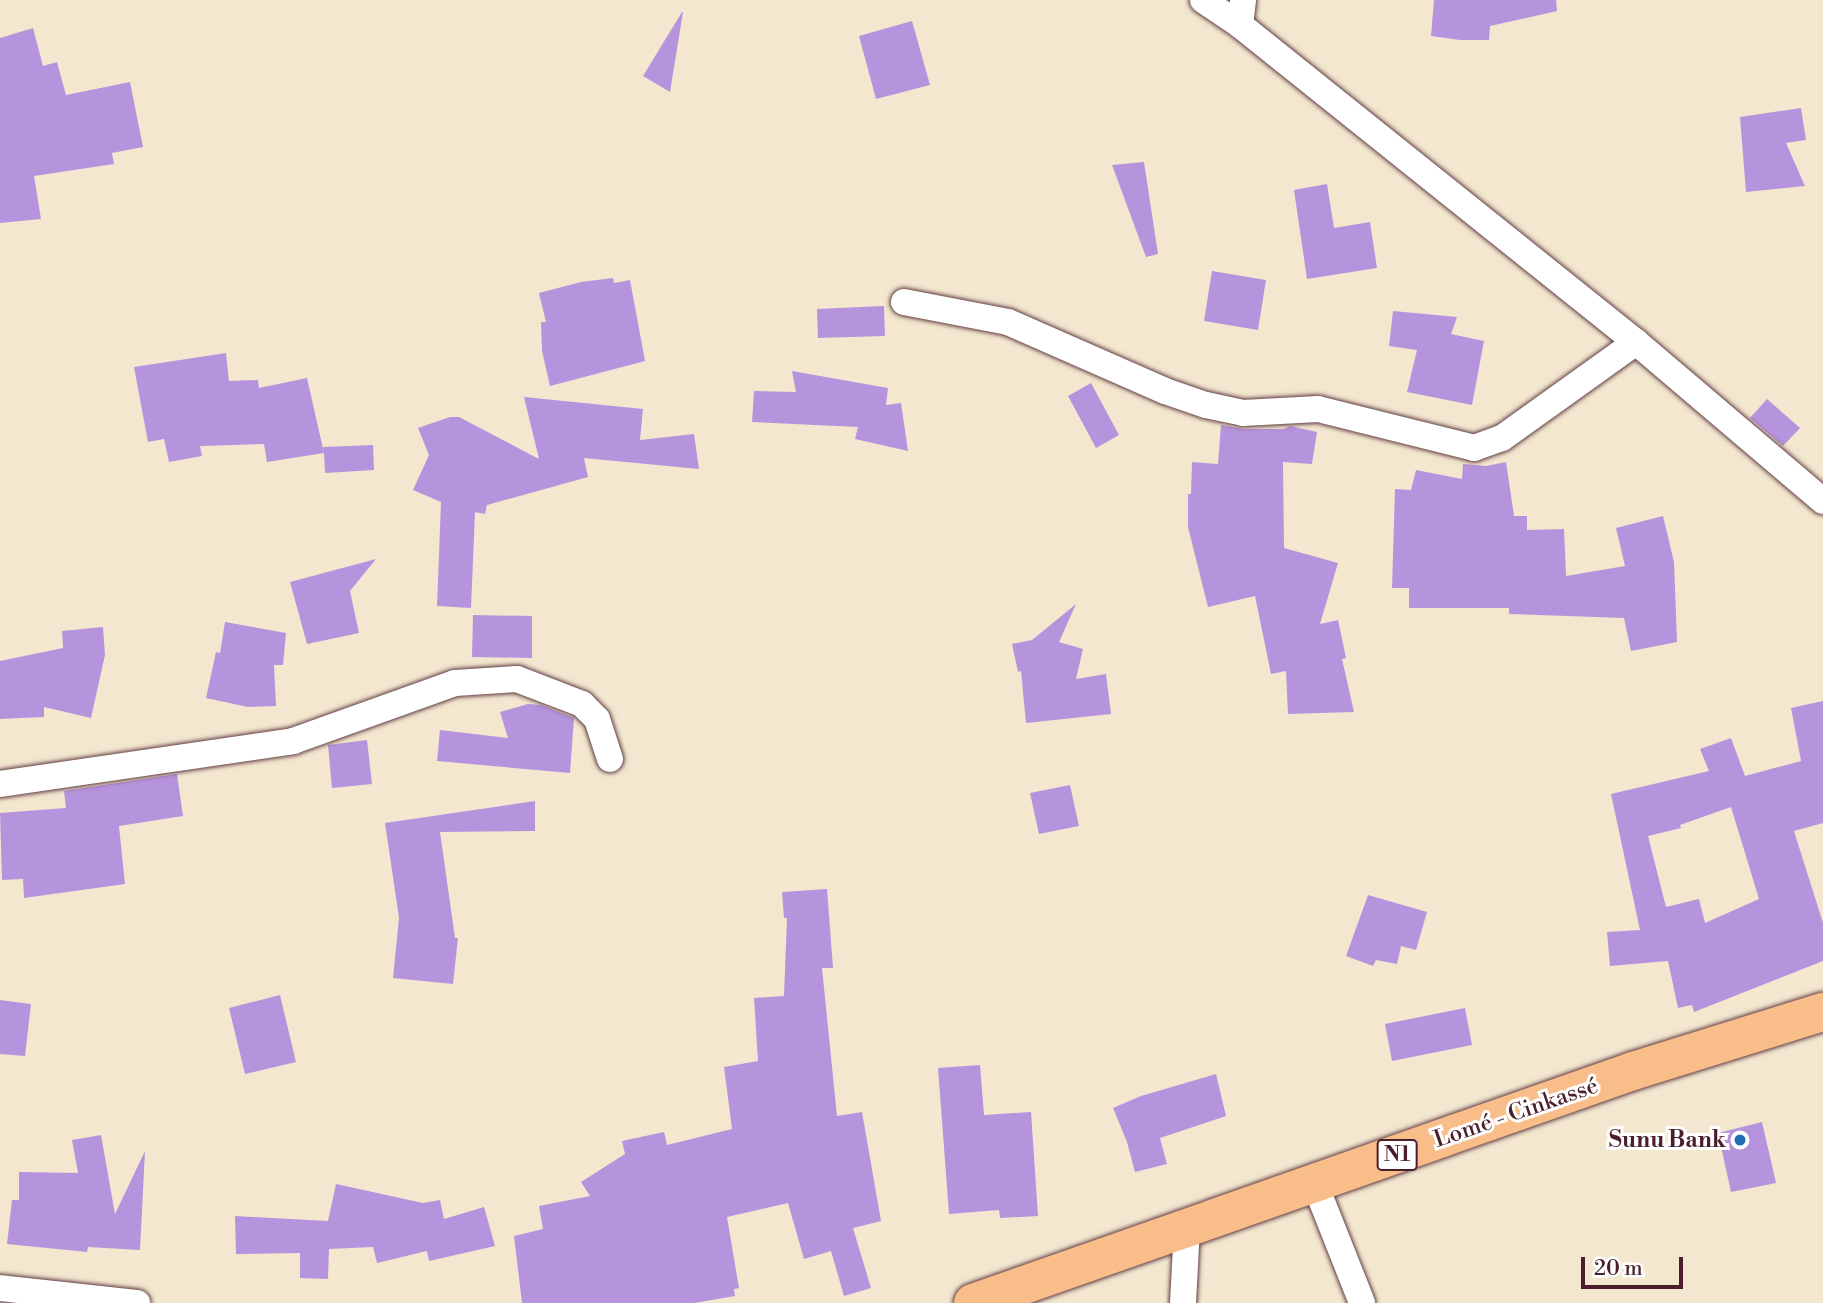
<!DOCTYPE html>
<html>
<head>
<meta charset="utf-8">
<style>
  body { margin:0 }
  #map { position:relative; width:1823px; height:1303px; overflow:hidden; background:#f3e7cf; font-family:"Libre Bodoni",serif }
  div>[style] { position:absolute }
  .building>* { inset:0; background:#b694dd }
  .roads { filter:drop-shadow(0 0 2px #633d44) drop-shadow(0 0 2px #633d44) }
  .minor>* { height:26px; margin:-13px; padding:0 13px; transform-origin:13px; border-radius:13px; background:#fff }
  .trunk>* { height:38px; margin:-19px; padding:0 19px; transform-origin:19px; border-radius:19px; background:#f8bd89 }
  .dots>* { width:19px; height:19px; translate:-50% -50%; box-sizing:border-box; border:4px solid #fff; border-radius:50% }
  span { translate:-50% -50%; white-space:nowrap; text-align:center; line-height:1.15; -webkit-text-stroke:6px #fff; paint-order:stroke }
  .shield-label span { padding:2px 5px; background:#fff; border:2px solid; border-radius:5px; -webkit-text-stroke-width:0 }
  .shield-label { font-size:21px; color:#4a1f2b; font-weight:700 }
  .street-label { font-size:23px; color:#4a1f2b }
  .poi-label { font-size:23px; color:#4a1f2b; font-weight:700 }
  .right { translate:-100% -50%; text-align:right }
  .scale { position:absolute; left:1581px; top:1257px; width:102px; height:32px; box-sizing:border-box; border:4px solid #4a1f2b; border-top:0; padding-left:9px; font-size:21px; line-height:24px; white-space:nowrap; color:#4a1f2b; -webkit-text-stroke:5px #fff; paint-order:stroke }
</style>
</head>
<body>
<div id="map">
  <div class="building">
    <div style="clip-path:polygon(1434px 0,1556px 0,1557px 11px,1490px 26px,1489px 40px,1460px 40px,1431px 36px)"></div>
    <div style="clip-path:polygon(682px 12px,683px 12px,670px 92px,643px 76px)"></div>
    <div style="clip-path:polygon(912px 21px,930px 85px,876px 99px,859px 36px)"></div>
    <div style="clip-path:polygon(33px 28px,43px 66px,57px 62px,66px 95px,130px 82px,143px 147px,112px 153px,114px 164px,34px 176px,41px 219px,0 223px,0 38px)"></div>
    <div style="clip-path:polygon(1801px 108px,1806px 140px,1786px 143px,1805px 186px,1746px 192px,1740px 117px)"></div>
    <div style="clip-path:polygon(1144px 162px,1158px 254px,1146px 257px,1112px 165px)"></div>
    <div style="clip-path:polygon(1327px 184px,1334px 228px,1370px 222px,1377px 268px,1307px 279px,1294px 190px)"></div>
    <div style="clip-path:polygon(1212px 271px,1266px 280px,1258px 330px,1204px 321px)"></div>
    <div style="clip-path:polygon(613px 278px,614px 283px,630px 280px,645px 361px,550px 386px,542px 351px,541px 322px,546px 322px,539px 293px,581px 282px)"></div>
    <div style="clip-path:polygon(884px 306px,885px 336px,818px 338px,817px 309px)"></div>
    <div style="clip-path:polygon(1393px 311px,1457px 317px,1451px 334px,1484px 341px,1472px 405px,1407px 392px,1417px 350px,1389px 346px)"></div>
    <div style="clip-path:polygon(226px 353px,229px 381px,258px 380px,259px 388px,307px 378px,324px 453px,323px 447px,373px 445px,374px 470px,325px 473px,324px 453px,267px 462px,264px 444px,200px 446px,202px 456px,169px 462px,164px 439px,148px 442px,134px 367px)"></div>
    <div style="clip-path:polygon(792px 371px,888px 388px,886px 405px,901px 403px,908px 451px,855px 439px,858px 427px,752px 422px,754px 391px,796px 392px)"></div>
    <div style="clip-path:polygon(1091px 383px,1119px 435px,1096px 448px,1068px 396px)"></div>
    <div style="clip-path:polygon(524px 397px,643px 409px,640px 440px,694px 434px,699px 469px,584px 458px,588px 477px,487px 505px,485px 514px,475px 512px,471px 608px,437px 606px,441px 502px,413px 490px,429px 455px,418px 428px,450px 417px,459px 417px,539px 459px)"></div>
    <div style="clip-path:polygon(1767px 399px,1800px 428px,1783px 446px,1750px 418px)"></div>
    <div style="clip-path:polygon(1221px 425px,1244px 429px,1284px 429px,1290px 426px,1317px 432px,1312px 464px,1283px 462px,1284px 548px,1338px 563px,1320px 624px,1338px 620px,1346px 658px,1342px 659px,1354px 712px,1288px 714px,1286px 671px,1271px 674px,1255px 596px,1208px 607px,1188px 527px,1188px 494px,1191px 494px,1192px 462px,1218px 464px)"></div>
    <div style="clip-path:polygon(1506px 462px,1514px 516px,1527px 516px,1527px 530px,1564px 529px,1566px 576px,1625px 566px,1616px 528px,1663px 516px,1674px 562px,1677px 642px,1631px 651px,1624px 618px,1509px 614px,1509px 608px,1409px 608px,1409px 588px,1392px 588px,1395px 489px,1411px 490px,1416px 470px,1462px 479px,1463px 464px,1486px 466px)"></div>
    <div style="clip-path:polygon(376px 559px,350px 591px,359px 633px,307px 644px,290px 582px)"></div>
    <div style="clip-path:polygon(1076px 604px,1059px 642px,1083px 649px,1076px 679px,1106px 674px,1111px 714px,1026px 723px,1021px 671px,1018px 672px,1012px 644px,1032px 640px)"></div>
    <div style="clip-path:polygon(473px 615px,532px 616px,532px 658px,472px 657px)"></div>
    <div style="clip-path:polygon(225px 622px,286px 633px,283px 665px,274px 665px,276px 706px,248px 707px,206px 698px,216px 652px,220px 653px)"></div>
    <div style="clip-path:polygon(103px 627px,105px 655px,91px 718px,44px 707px,44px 717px,0 719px,0 661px,63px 648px,62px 631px)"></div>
    <div style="clip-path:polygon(evenodd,1823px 701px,1823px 823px,1794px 831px,1823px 923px,1823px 961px,1694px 1012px,1692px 1005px,1678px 1008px,1668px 961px,1610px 966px,1607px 932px,1640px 930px,1611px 794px,1709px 771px,1700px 749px,1731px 738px,1745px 776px,1801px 761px,1791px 708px,1823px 701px,1731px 807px,1759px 899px,1705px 923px,1699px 899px,1666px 907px,1648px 836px,1681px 828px,1680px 825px,1731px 807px)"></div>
    <div style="clip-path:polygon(528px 704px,541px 705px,574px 718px,570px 773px,437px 761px,440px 730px,508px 738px,500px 712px)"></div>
    <div style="clip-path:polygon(367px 740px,372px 784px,332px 788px,328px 745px)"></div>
    <div style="clip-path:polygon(177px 774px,183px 816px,119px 826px,125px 884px,24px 898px,23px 879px,2px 880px,0 813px,66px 808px,64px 791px)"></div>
    <div style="clip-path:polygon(1070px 785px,1079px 826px,1039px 834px,1030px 793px)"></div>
    <div style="clip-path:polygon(535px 801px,535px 831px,440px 832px,455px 938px,458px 938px,453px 984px,393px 978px,399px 918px,385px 823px)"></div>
    <div style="clip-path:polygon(827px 889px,833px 968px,822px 968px,837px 1116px,862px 1112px,881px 1221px,853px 1228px,871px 1288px,844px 1296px,831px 1251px,804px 1259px,788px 1203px,727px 1217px,739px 1288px,734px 1289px,735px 1296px,694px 1303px,522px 1303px,514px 1236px,543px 1229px,539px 1206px,590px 1196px,581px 1182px,625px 1154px,622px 1141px,664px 1132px,667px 1145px,732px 1129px,724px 1067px,758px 1061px,754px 998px,784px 996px,787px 918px,784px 918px,782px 892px)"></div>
    <div style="clip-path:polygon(1368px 895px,1427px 912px,1416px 950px,1401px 946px,1397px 964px,1376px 960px,1373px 966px,1346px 956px)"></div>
    <div style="clip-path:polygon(280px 995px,296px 1062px,245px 1074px,229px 1008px)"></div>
    <div style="clip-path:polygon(0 1000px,31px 1004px,25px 1056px,0 1054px)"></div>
    <div style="clip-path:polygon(1465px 1008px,1472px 1045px,1392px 1061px,1385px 1024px)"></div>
    <div style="clip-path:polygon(980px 1065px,984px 1115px,1031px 1112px,1038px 1216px,1000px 1218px,999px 1210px,949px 1214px,938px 1068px)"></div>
    <div style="clip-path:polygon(1216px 1074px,1226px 1116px,1160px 1138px,1167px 1164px,1135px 1172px,1127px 1142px,1113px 1108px,1141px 1096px)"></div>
    <div style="clip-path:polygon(1762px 1122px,1776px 1183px,1731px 1192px,1718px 1133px)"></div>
    <div style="clip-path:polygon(101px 1135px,115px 1214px,145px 1151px,140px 1250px,88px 1247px,87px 1252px,7px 1244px,12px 1200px,19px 1200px,19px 1172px,78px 1173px,72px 1140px)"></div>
    <div style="clip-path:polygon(336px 1184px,423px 1203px,440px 1200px,444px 1219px,484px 1207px,495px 1246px,429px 1261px,427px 1251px,377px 1263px,373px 1247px,329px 1249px,328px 1279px,300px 1278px,300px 1253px,236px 1254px,235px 1216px,328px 1221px)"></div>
  </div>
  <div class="roads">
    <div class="minor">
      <div style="left:1203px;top:0;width:45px;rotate:34deg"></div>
      <div style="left:1240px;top:25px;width:507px;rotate:38.68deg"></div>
      <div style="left:1636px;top:342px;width:245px;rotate:40.4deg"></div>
      <div style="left:1240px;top:25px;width:25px;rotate:-83deg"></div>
      <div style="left:904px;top:302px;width:106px;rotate:10.9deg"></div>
      <div style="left:1008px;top:322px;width:171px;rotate:23.7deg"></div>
      <div style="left:1165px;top:391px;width:43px;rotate:18.9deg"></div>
      <div style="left:1206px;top:405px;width:38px;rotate:12deg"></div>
      <div style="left:1243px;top:413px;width:75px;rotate:-3.1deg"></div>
      <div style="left:1318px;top:409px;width:161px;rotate:14deg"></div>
      <div style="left:1474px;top:448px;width:30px;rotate:-20deg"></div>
      <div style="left:1502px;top:438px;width:165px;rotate:-35.6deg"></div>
      <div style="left:0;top:784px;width:296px;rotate:-8.3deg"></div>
      <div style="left:293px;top:741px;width:172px;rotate:-19.7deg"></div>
      <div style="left:455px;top:683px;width:62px;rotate:-3.7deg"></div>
      <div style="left:517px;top:679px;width:70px;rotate:21deg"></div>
      <div style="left:582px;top:704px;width:21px;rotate:45deg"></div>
      <div style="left:597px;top:719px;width:42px;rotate:72deg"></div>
      <div style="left:1315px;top:1184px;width:128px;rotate:68.4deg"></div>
      <div style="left:0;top:1288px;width:138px;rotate:6.2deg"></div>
      <div style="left:1183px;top:1303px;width:76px;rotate:-87deg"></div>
    </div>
    <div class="trunk">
      <div style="left:973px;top:1303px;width:700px;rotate:-19.37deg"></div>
      <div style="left:1633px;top:1071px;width:199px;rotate:-17.3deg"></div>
    </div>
  </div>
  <div class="dots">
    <div style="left:1740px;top:1140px;background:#1f6fb2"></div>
  </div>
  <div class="shield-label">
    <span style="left:1397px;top:1155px">N1</span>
  </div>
  <div class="street-label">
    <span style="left:1516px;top:1113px;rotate:-19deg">Lomé - Cinkassé</span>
  </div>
  <div class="poi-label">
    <span class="right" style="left:1726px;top:1140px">Sunu Bank</span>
  </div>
  <div class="scale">20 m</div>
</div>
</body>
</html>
